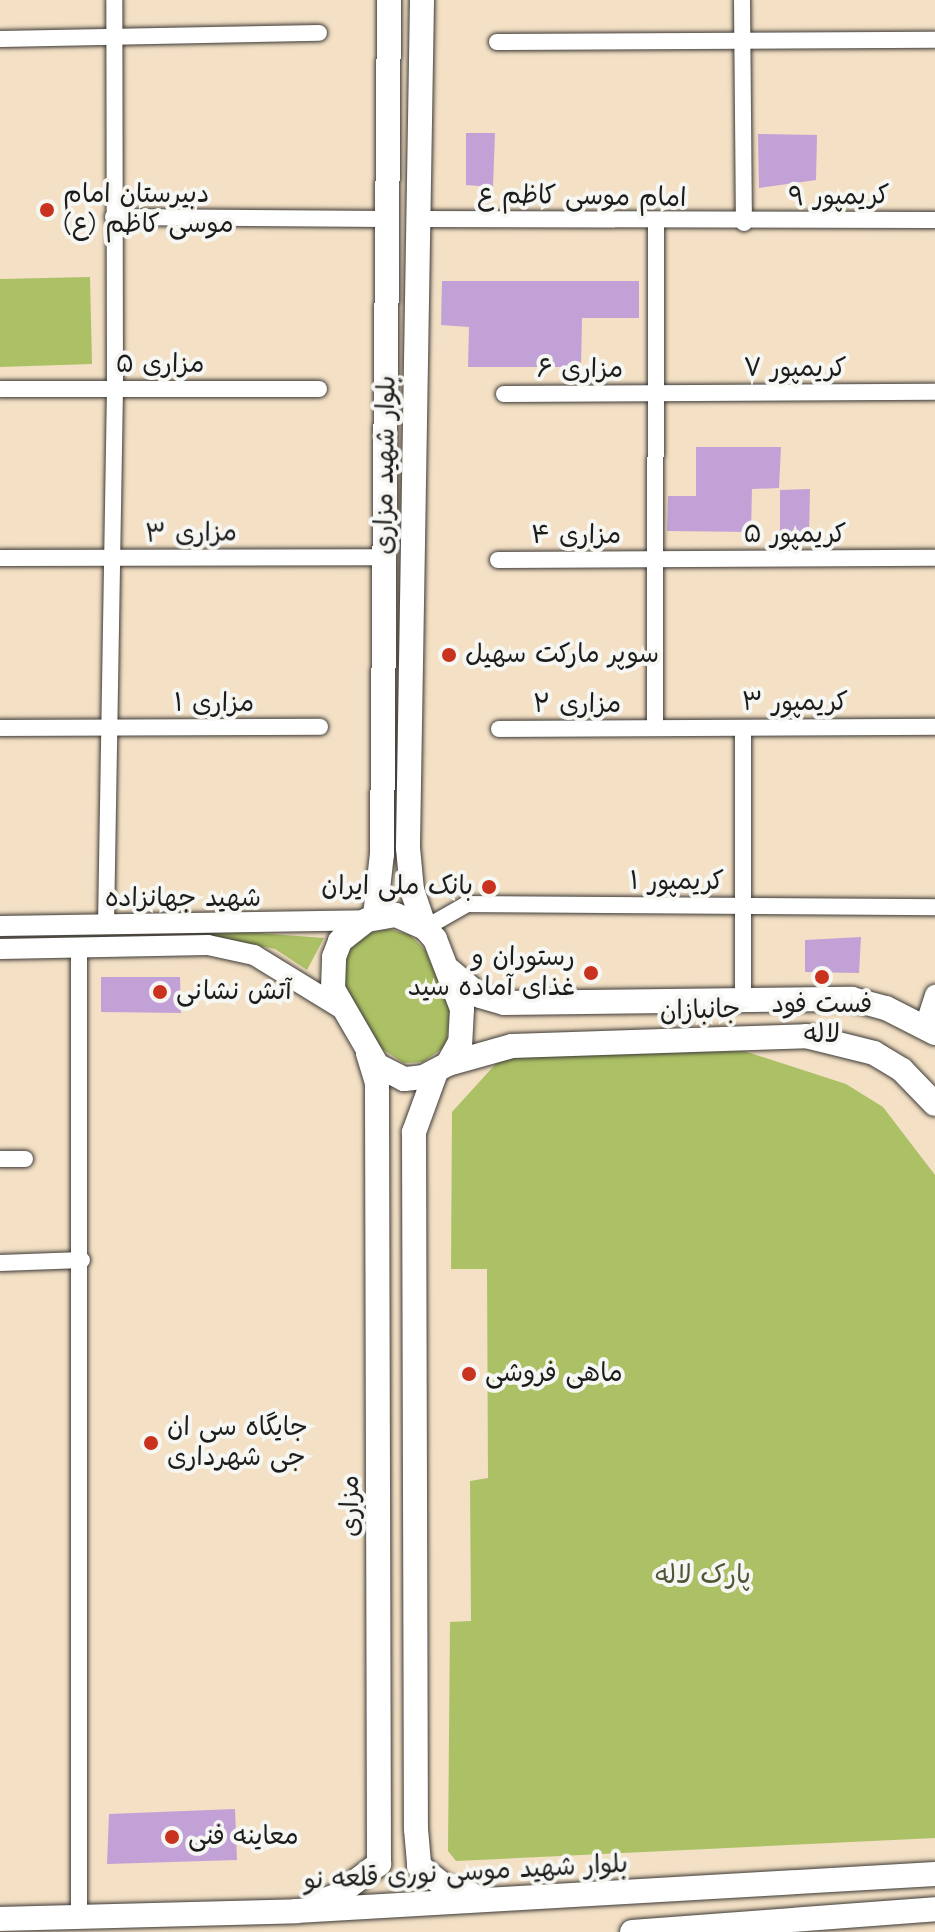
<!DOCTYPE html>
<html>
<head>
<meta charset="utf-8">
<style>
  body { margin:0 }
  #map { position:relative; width:935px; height:1932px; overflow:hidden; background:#f3e0c5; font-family:"Comic Neue","Playpen Sans Arabic",sans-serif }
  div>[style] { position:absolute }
  .green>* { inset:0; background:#acc165 }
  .building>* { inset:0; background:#c2a2d6 }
  .roads { filter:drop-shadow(0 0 2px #3c3935) drop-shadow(0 0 2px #3c3935) }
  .minor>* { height:16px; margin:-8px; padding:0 8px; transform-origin:8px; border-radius:8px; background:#fff }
  .tertiary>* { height:20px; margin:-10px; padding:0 10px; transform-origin:10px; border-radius:10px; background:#fff }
  .secondary>* { height:24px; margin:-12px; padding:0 12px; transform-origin:12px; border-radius:12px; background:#fff }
  .dots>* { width:22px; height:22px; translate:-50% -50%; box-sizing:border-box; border:4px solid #f6f6f2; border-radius:50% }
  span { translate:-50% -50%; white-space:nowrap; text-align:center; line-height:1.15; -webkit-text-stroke:8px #f6f6f2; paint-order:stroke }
  .poi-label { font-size:26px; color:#1c1c1c }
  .left { translate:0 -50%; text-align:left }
  .right { translate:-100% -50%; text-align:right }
  .street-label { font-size:26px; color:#1c1c1c }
  .park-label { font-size:26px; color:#4e5636 }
</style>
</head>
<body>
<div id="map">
  <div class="green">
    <div style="clip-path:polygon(90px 277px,92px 364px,0 367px,0 279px)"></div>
    <div style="clip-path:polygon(389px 929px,410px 935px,426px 951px,450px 1010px,446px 1046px,423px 1062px,404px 1063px,379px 1047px,343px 986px,347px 955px,354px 945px,369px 933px)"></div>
    <div style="clip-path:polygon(230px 931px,324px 938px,307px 970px,275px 949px,192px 932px)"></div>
    <div style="clip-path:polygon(744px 1051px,846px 1084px,883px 1107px,935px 1175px,935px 1838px,456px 1861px,448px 1851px,450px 1622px,471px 1621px,470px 1481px,488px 1478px,487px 1269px,451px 1269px,452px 1112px,502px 1057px)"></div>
  </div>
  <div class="building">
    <div style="clip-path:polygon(466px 133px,495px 133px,493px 187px,466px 185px)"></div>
    <div style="clip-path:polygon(758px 134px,817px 135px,816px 180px,759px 188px)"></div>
    <div style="clip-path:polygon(442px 281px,639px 281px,639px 318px,582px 318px,581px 367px,468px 367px,469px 327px,441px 325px)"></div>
    <div style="clip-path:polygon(696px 447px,781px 447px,779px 488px,752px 489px,751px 532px,667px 531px,668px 496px,696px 496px)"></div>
    <div style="clip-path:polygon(810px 489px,809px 536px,780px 536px,780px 490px)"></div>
    <div style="clip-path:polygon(861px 937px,859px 973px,805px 972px,805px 940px)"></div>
    <div style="clip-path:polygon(101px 977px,180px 977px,181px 1013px,101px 1012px)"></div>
    <div style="clip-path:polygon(235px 1809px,237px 1860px,107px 1864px,109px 1814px)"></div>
  </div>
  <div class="roads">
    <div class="minor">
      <div style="left:742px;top:0;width:223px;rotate:89.5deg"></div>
      <div style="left:0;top:39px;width:319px;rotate:-1.1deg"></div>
      <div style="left:497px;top:42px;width:438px;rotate:-0.3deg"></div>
      <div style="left:113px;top:217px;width:273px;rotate:0.4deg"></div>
      <div style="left:419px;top:219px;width:516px;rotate:0.11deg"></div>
      <div style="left:0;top:389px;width:319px"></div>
      <div style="left:504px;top:394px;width:431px;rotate:-0.3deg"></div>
      <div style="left:0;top:558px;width:383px;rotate:-0.1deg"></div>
      <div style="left:498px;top:560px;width:437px;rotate:-0.3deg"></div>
      <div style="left:0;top:728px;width:320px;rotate:-0.2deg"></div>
      <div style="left:655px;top:728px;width:505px;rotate:-89.89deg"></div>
      <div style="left:499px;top:729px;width:436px;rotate:-0.3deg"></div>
      <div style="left:106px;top:925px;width:536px;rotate:-89.04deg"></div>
      <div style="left:115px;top:389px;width:389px;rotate:-90.1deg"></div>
      <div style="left:425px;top:928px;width:48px;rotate:-29.7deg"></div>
      <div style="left:467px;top:904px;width:468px;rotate:0.4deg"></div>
      <div style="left:743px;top:997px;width:269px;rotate:-90deg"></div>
      <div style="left:0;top:1159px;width:25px"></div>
      <div style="left:0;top:1263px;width:82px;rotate:-2.1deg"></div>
      <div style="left:79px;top:1918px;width:969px;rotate:-90deg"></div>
    </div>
    <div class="tertiary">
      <div style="left:0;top:926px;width:367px;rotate:-0.9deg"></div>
      <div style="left:0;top:949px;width:208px;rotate:-1.1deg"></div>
      <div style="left:208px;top:945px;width:47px;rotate:12.3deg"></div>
      <div style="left:254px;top:955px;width:100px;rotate:31.5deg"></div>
      <div style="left:925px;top:1026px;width:33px;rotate:-72deg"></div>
    </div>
    <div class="secondary">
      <div style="left:422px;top:0;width:848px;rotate:90.95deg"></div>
      <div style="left:408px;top:848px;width:42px;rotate:84.6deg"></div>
      <div style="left:412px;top:890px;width:40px;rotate:71.1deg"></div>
      <div style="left:396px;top:915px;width:32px;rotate:24deg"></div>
      <div style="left:425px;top:928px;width:15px;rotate:48deg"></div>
      <div style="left:435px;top:939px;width:75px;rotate:68.9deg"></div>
      <div style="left:462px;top:1009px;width:33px;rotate:93deg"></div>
      <div style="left:460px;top:1042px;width:25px;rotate:119deg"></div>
      <div style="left:448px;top:1064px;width:27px;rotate:152deg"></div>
      <div style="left:424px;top:1077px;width:20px;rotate:174deg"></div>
      <div style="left:404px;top:1079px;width:30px;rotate:-153deg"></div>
      <div style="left:377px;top:1065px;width:88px;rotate:-120.1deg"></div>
      <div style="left:333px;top:989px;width:32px;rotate:-88deg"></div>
      <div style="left:334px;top:957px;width:17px;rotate:-69deg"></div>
      <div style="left:340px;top:941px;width:34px;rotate:-38deg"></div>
      <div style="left:367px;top:920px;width:29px;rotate:-10deg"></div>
      <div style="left:375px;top:916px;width:62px;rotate:-83.6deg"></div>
      <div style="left:382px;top:854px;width:854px;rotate:-89.53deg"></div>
      <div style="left:449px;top:970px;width:40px;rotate:40deg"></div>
      <div style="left:480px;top:996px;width:25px;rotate:16deg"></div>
      <div style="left:504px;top:1003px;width:348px;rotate:-0.7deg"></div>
      <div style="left:852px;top:999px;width:35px;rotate:15deg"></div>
      <div style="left:886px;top:1008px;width:55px;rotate:27deg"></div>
      <div style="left:448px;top:1064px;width:66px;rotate:-15.7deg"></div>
      <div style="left:512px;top:1046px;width:294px;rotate:-1.9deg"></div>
      <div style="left:806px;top:1036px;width:70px;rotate:14deg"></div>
      <div style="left:874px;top:1053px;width:33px;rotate:31deg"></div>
      <div style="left:902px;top:1070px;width:47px;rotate:45.9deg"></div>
      <div style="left:436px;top:1072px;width:64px;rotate:110.1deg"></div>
      <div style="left:414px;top:1132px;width:697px;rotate:89.84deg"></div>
      <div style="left:416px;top:1829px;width:37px;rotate:85deg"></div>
      <div style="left:419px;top:1866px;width:34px;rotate:38deg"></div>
      <div style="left:446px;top:1887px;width:26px;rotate:16deg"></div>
      <div style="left:314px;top:1904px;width:23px;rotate:-20deg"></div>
      <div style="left:336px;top:1896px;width:54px;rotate:-36.7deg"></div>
      <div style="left:379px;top:1864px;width:781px;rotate:-90.15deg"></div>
      <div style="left:377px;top:1083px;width:31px;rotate:-107deg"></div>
      <div style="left:0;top:1919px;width:296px;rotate:-1.5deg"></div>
      <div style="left:296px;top:1911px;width:640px;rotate:-3.31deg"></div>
      <div style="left:632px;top:1932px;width:304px;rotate:-4.3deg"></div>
    </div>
  </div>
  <div class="dots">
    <div style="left:47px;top:210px;background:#c8321e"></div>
    <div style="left:449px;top:655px;background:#c8321e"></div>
    <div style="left:489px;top:887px;background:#c8321e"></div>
    <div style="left:591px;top:973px;background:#c8321e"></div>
    <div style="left:822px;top:977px;background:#c8321e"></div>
    <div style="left:160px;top:992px;background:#c8321e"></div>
    <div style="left:469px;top:1374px;background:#c8321e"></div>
    <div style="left:151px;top:1443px;background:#c8321e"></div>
    <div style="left:172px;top:1837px;background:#c8321e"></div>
  </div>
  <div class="poi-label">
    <span class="left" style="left:63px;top:210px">دبیرستان امام<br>موسی کاظم (ع)</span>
    <span class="left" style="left:465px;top:655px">سوپر مارکت سهیل</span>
    <span class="right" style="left:473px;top:887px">بانک ملی ایران</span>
    <span class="right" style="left:575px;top:973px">رستوران و<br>غذای آماده سید</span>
    <span class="left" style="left:176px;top:992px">آتش نشانی</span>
    <span style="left:822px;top:1020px">فست فود<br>لاله</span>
    <span class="left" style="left:485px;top:1374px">ماهی فروشی</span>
    <span class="left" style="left:167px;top:1443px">جایگاه سی ان<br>جی شهرداری</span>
    <span class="left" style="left:188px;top:1837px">معاینه فنی</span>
  </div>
  <div class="street-label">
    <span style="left:582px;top:197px;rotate:1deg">امام موسی کاظم ع</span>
    <span style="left:839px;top:197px;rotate:-1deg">کریمپور ۹</span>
    <span style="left:160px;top:365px">مزاری ۵</span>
    <span style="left:795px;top:369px">کریمپور ۷</span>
    <span style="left:580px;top:370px">مزاری ۶</span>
    <span style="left:386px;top:465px;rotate:-89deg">بلوار شهید مزاری</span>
    <span style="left:191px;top:534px;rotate:-1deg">مزاری ۳</span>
    <span style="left:795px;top:535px">کریمپور ۵</span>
    <span style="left:576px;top:536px">مزاری ۴</span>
    <span style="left:795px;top:703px">کریمپور ۳</span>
    <span style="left:214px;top:704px">مزاری ۱</span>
    <span style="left:577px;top:705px">مزاری ۲</span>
    <span style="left:677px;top:882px">کریمپور ۱</span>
    <span style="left:183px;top:899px">شهید جهانزاده</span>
    <span style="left:700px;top:1011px;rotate:-2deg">جانبازان</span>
    <span style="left:351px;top:1506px;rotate:-90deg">مزاری</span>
    <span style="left:466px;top:1873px;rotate:-3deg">بلوار شهید موسی نوری قلعه نو</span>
  </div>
  <div class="park-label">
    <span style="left:703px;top:1576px">پارک لاله</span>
  </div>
</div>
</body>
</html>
